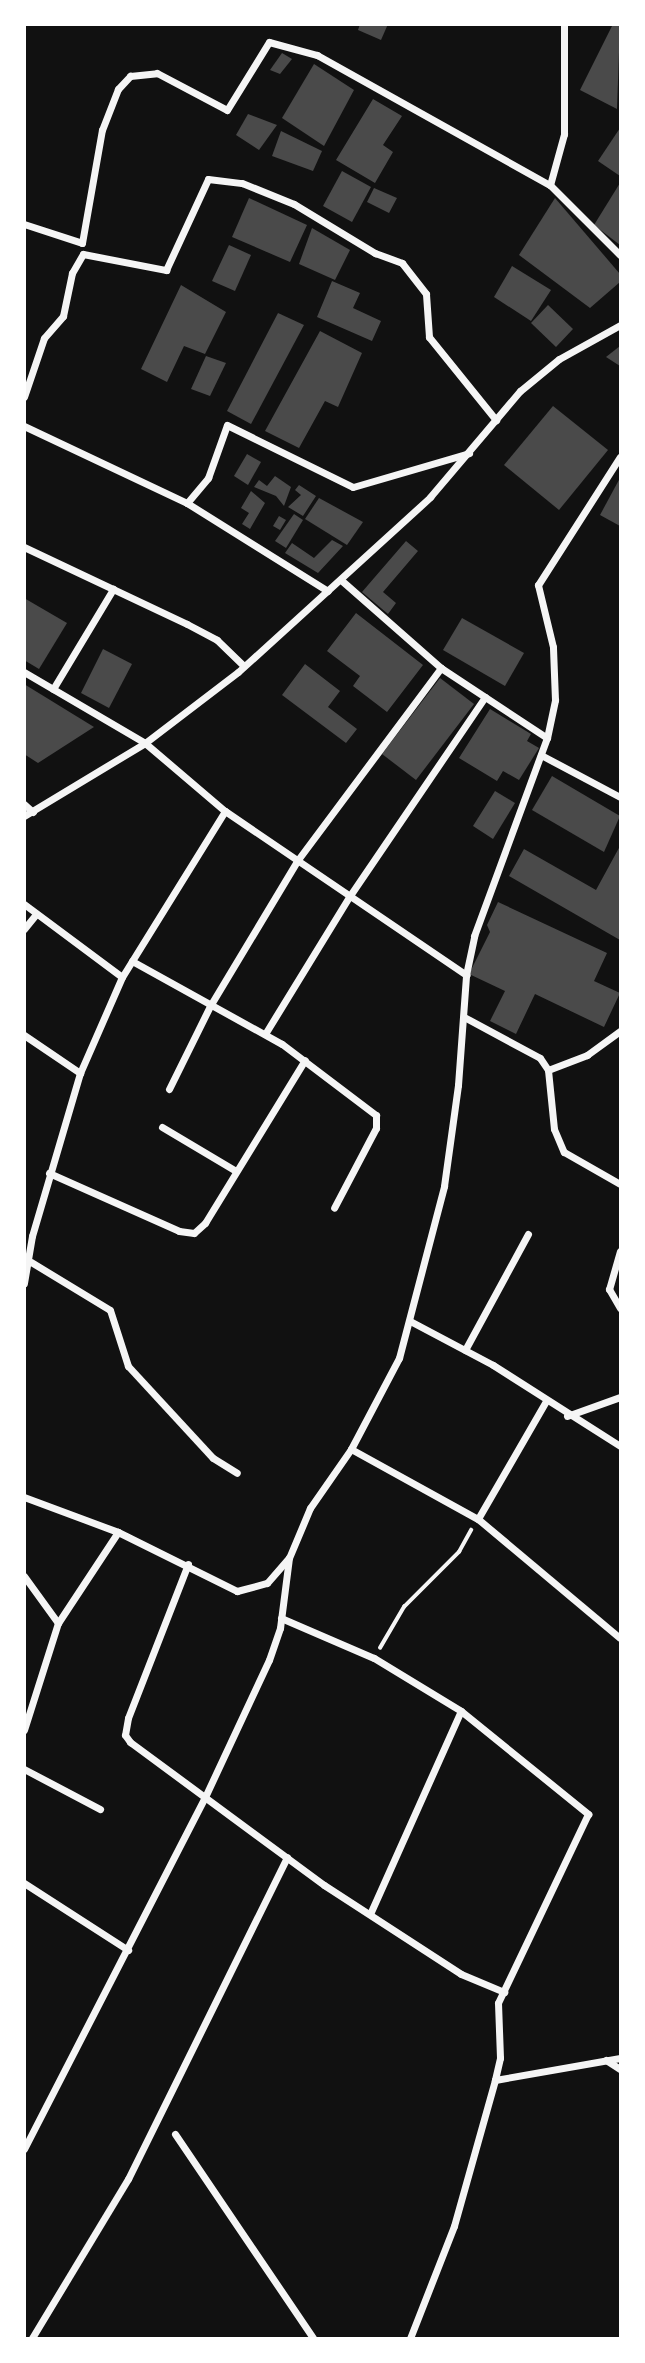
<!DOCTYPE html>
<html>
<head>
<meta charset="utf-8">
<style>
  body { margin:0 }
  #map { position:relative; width:645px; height:2363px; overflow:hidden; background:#111; font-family:Rubik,sans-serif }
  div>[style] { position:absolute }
  .building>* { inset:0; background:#4a4a4a }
  .path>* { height:3.5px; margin:-1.75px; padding:0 1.75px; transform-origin:1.75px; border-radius:1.75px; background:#f5f5f5 }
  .minor>* { height:7px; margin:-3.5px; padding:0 3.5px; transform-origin:3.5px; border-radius:3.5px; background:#f5f5f5 }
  span { translate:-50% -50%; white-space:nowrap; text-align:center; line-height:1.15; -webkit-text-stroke:7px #fff; paint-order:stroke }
  .frame { position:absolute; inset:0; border:26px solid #fff; pointer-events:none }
</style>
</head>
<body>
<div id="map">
  <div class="building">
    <div style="clip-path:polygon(360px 24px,388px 24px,381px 40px,358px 30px)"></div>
    <div style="clip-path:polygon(613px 24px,620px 24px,617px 109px,580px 90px)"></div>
    <div style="clip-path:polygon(282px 53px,292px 59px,280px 74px,270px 70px)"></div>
    <div style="clip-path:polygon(314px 64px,354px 90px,324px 146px,282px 118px)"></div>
    <div style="clip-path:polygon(373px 99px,402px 116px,383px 145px,393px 152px,375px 183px,336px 160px)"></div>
    <div style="clip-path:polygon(248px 114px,277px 125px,259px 150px,236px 135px)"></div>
    <div style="clip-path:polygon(620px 128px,620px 176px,598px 161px)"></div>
    <div style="clip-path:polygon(281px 131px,322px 151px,313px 171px,272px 156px)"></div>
    <div style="clip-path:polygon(342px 171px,371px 187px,352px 222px,323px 206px)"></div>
    <div style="clip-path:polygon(620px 183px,620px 245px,594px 225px)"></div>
    <div style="clip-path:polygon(374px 188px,397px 198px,389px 213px,367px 202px)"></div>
    <div style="clip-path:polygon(249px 198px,307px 225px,290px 262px,232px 237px)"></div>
    <div style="clip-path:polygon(555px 198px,620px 274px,620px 282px,590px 308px,519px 255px)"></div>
    <div style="clip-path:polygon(312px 228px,350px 250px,335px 280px,299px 264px)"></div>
    <div style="clip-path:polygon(229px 245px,251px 255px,235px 291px,212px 281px)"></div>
    <div style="clip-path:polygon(512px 266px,551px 290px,531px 321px,494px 297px)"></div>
    <div style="clip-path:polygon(332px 281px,360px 293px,353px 308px,381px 321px,372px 341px,317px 317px)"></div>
    <div style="clip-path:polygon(181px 285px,226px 312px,205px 354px,184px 346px,167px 382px,141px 369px)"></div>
    <div style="clip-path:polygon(548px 305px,573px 329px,556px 347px,531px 323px)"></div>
    <div style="clip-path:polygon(278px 313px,304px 325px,251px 424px,227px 411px)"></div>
    <div style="clip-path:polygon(320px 331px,362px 353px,338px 407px,325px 401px,299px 448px,265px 431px)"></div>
    <div style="clip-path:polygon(620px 346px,620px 366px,606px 357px)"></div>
    <div style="clip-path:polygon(206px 356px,226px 363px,210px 396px,191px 389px)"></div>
    <div style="clip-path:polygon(553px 406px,608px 450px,559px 510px,504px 465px)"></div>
    <div style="clip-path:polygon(247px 454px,261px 462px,248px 485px,234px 476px)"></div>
    <div style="clip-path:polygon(275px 476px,291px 487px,284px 506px,276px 496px,254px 487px,259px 480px,267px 486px)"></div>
    <div style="clip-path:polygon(620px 478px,620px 526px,600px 515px)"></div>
    <div style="clip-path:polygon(299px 485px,316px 496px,303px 516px,288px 507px,301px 495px,295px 490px)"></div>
    <div style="clip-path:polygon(251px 491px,265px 503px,250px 529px,242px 524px,249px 513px,241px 508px)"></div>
    <div style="clip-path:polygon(319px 498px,363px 522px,347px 545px,305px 519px)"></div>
    <div style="clip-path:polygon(294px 514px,303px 520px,286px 548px,275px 541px)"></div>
    <div style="clip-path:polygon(279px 516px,286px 520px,280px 530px,273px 526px)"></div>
    <div style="clip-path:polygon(332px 540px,343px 546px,318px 573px,285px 553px,292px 543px,314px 558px)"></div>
    <div style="clip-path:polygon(406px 541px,418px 551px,383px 592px,396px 603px,388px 614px,362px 592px)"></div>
    <div style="clip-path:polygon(24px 598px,67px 623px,39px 669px,24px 660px)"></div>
    <div style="clip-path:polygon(356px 613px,423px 665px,387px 712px,353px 686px,360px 676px,327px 651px)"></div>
    <div style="clip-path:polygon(462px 618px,524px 653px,505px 686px,443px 650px)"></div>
    <div style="clip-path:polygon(103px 649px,132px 664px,109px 708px,81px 693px)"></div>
    <div style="clip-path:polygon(305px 664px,340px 691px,328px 707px,357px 729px,346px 743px,282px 695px)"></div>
    <div style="clip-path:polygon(440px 678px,474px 704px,416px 780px,382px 754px)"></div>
    <div style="clip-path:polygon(24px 684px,94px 727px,38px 763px,24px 754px)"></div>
    <div style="clip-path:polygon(490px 709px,531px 734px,527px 741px,539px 748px,519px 780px,503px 771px,497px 781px,459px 758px)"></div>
    <div style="clip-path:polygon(552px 776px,620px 816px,604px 852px,532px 810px)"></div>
    <div style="clip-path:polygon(495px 791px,515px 803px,493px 839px,473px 826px)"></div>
    <div style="clip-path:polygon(620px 846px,620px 940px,509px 876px,524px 849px,596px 890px)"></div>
    <div style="clip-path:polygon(498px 902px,607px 953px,594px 981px,620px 993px,604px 1027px,535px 994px,516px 1034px,490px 1021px,505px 991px,469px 974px,490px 932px,487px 925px)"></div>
  </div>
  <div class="path">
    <div style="left:380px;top:1648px;width:48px;rotate:-59.7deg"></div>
    <div style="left:404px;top:1607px;width:78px;rotate:-45deg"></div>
    <div style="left:459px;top:1552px;width:25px;rotate:-61deg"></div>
  </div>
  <div class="minor">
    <div style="left:550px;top:185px;width:53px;rotate:-74.6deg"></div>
    <div style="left:564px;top:134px;width:110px;rotate:-90deg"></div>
    <div style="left:24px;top:224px;width:61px;rotate:18.1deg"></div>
    <div style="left:82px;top:243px;width:115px;rotate:-80deg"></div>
    <div style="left:102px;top:130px;width:44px;rotate:-68.7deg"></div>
    <div style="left:118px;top:89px;width:18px;rotate:-47deg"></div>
    <div style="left:130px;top:76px;width:27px;rotate:-6deg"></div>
    <div style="left:157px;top:73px;width:79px;rotate:27.9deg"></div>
    <div style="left:227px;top:110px;width:80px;rotate:-58.3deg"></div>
    <div style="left:269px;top:42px;width:50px;rotate:15.2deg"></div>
    <div style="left:317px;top:55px;width:267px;rotate:29.2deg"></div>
    <div style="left:550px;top:185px;width:99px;rotate:45deg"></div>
    <div style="left:24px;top:397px;width:62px;rotate:-71.3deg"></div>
    <div style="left:44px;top:338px;width:29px;rotate:-49deg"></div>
    <div style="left:63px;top:316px;width:44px;rotate:-78.2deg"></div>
    <div style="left:72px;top:273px;width:22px;rotate:-60deg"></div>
    <div style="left:83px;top:254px;width:85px;rotate:10.9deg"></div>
    <div style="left:166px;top:270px;width:100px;rotate:-65.2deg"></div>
    <div style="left:208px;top:179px;width:34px;rotate:7deg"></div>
    <div style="left:242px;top:183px;width:56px;rotate:22deg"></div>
    <div style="left:294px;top:204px;width:95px;rotate:31.2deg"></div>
    <div style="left:375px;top:253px;width:29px;rotate:20deg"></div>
    <div style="left:402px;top:263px;width:39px;rotate:52deg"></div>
    <div style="left:426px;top:294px;width:43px;rotate:86deg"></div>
    <div style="left:429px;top:337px;width:107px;rotate:51.1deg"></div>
    <div style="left:24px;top:426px;width:180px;rotate:25.3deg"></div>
    <div style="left:187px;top:503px;width:33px;rotate:-50deg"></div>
    <div style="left:208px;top:478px;width:56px;rotate:-70.3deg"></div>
    <div style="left:227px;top:425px;width:140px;rotate:26.2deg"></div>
    <div style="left:353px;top:487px;width:121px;rotate:-16.3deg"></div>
    <div style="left:187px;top:503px;width:166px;rotate:32deg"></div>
    <div style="left:24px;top:547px;width:180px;rotate:25.3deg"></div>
    <div style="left:187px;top:624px;width:34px;rotate:28deg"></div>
    <div style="left:217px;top:640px;width:37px;rotate:44deg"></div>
    <div style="left:341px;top:580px;width:133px;rotate:41.3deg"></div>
    <div style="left:441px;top:668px;width:127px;rotate:33.4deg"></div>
    <div style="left:24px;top:672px;width:140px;rotate:30.4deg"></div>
    <div style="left:145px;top:743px;width:105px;rotate:40.4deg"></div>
    <div style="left:225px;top:811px;width:195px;rotate:121.8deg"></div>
    <div style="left:122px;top:977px;width:105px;rotate:113.6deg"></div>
    <div style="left:80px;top:1073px;width:170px;rotate:106.4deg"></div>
    <div style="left:32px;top:1236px;width:48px;rotate:99.7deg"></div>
    <div style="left:53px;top:689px;width:117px;rotate:-59deg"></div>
    <div style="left:541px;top:755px;width:89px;rotate:28deg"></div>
    <div style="left:24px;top:804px;width:12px;rotate:42deg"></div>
    <div style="left:225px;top:811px;width:292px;rotate:34.2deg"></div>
    <div style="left:24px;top:816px;width:141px;rotate:-31.1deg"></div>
    <div style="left:145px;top:743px;width:117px;rotate:-37.4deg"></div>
    <div style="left:238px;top:672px;width:260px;rotate:-42.3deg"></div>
    <div style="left:430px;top:497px;width:139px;rotate:-49.7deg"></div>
    <div style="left:520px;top:391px;width:50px;rotate:-39.4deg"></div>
    <div style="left:559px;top:359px;width:70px;rotate:-29.1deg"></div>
    <div style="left:24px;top:904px;width:122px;rotate:36.7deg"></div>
    <div style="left:24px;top:929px;width:19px;rotate:-51deg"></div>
    <div style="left:132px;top:961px;width:171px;rotate:29deg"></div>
    <div style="left:282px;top:1044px;width:118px;rotate:37.1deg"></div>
    <div style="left:376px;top:1115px;width:13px;rotate:90deg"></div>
    <div style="left:376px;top:1128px;width:90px;rotate:117.7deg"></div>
    <div style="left:464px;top:1017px;width:86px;rotate:28.3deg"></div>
    <div style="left:540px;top:1058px;width:14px;rotate:56deg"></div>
    <div style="left:548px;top:1070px;width:59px;rotate:84.2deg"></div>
    <div style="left:554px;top:1129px;width:25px;rotate:67deg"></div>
    <div style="left:564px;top:1152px;width:64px;rotate:29.7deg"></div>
    <div style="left:265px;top:1034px;width:161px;rotate:-58.5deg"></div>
    <div style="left:349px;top:897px;width:242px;rotate:-55.8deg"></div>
    <div style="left:24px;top:1035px;width:68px;rotate:34.2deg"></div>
    <div style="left:548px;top:1070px;width:42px;rotate:-21deg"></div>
    <div style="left:587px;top:1055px;width:41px;rotate:-36deg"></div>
    <div style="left:169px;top:1089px;width:93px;rotate:-63.7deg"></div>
    <div style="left:210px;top:1006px;width:169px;rotate:-59deg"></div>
    <div style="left:297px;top:861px;width:241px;rotate:-53.3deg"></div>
    <div style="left:162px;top:1127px;width:86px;rotate:30.7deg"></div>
    <div style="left:49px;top:1173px;width:142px;rotate:24deg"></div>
    <div style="left:179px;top:1231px;width:15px;rotate:8deg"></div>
    <div style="left:194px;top:1233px;width:15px;rotate:-42deg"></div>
    <div style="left:205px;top:1223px;width:191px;rotate:-58.5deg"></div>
    <div style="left:620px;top:1251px;width:40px;rotate:106deg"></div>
    <div style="left:609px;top:1289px;width:22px;rotate:60deg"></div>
    <div style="left:31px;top:1262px;width:92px;rotate:31.3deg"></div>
    <div style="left:110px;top:1310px;width:59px;rotate:72.2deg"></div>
    <div style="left:128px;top:1366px;width:125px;rotate:47.3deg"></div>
    <div style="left:213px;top:1458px;width:28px;rotate:32deg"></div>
    <div style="left:410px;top:1321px;width:94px;rotate:27.9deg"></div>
    <div style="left:493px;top:1365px;width:151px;rotate:32.5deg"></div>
    <div style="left:465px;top:1350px;width:132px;rotate:-61.5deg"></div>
    <div style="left:546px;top:1401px;width:136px;rotate:120deg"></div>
    <div style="left:478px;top:1519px;width:185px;rotate:40deg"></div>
    <div style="left:567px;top:1416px;width:56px;rotate:-19.7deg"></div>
    <div style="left:351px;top:1449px;width:145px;rotate:28.9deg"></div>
    <div style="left:24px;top:1497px;width:100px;rotate:20.4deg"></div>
    <div style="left:118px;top:1532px;width:133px;rotate:26.4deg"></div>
    <div style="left:237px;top:1591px;width:31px;rotate:-15deg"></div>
    <div style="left:267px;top:1583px;width:32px;rotate:-49deg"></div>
    <div style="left:188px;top:1564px;width:165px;rotate:111.3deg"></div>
    <div style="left:128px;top:1718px;width:17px;rotate:100deg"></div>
    <div style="left:125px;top:1735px;width:9px;rotate:54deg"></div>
    <div style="left:130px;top:1742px;width:241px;rotate:36.4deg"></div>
    <div style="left:324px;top:1885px;width:163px;rotate:33deg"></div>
    <div style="left:461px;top:1974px;width:47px;rotate:22.7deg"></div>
    <div style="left:24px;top:1576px;width:58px;rotate:54.1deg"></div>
    <div style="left:281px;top:1618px;width:101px;rotate:23.3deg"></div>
    <div style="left:374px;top:1658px;width:102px;rotate:31.3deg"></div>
    <div style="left:461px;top:1711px;width:164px;rotate:39deg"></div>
    <div style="left:588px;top:1814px;width:209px;rotate:115.5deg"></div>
    <div style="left:498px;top:2003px;width:55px;rotate:87.9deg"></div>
    <div style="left:500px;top:2058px;width:23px;rotate:103deg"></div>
    <div style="left:495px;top:2080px;width:152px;rotate:105.7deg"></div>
    <div style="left:454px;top:2226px;width:120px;rotate:111.4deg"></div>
    <div style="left:24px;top:1730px;width:112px;rotate:-72.4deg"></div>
    <div style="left:58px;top:1623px;width:109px;rotate:-56.6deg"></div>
    <div style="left:24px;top:1769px;width:86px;rotate:27.8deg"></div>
    <div style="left:24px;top:1883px;width:124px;rotate:32.8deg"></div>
    <div style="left:370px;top:1914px;width:222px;rotate:-65.9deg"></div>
    <div style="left:606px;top:2060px;width:17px;rotate:33deg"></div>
    <div style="left:495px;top:2080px;width:127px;rotate:-10deg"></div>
    <div style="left:175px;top:2134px;width:246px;rotate:55.9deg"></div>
    <div style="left:24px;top:2149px;width:396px;rotate:-62.8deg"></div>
    <div style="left:205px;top:1797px;width:151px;rotate:-65deg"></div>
    <div style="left:269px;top:1660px;width:34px;rotate:-71deg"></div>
    <div style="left:280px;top:1628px;width:71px;rotate:-82.7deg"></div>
    <div style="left:289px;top:1558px;width:54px;rotate:-67.2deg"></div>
    <div style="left:310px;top:1508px;width:72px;rotate:-55.2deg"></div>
    <div style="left:351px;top:1449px;width:103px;rotate:-62.2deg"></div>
    <div style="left:399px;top:1358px;width:178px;rotate:-75.3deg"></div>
    <div style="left:444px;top:1186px;width:102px;rotate:-82.1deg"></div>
    <div style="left:458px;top:1085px;width:110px;rotate:-85.8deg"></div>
    <div style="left:466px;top:975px;width:40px;rotate:-78deg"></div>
    <div style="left:474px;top:936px;width:211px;rotate:-69.8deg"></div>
    <div style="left:547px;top:738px;width:39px;rotate:-78deg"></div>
    <div style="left:555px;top:700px;width:53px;rotate:-92.2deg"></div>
    <div style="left:553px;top:647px;width:64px;rotate:-103.6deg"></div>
    <div style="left:538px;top:585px;width:152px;rotate:-57.4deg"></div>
    <div style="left:32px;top:2338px;width:186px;rotate:-58.9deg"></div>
    <div style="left:128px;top:2179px;width:359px;rotate:-63.7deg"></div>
  </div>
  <div class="frame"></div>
</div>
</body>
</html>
